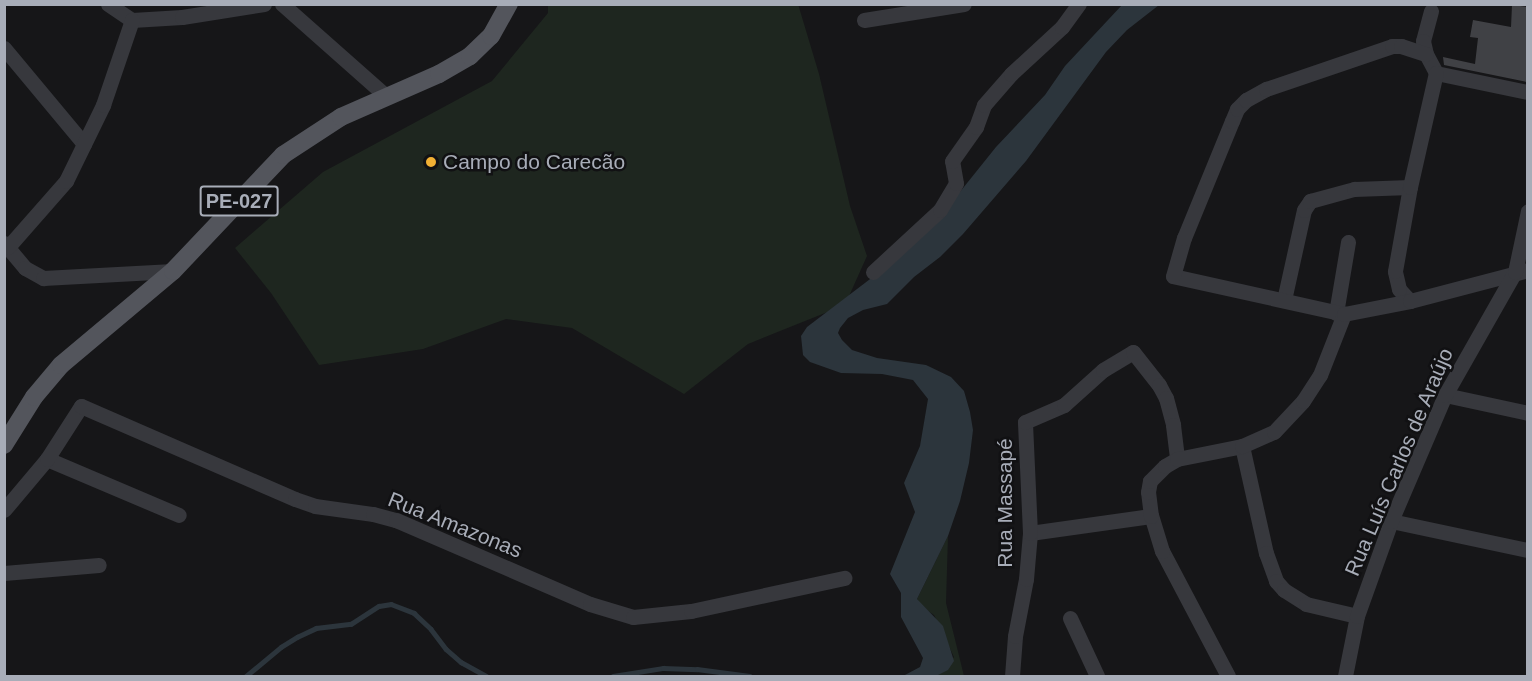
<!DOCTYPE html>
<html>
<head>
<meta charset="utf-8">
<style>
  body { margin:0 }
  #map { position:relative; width:1532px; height:681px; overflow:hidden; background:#161618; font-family:Helvetica,sans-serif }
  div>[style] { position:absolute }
  .green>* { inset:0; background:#1e261f }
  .water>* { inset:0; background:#2c353c }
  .stream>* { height:4.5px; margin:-2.25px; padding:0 2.25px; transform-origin:2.25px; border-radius:2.25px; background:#2c353c }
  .building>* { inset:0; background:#404145 }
  .minor>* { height:15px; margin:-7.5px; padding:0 7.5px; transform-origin:7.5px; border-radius:7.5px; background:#37383d }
  .major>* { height:18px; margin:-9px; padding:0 9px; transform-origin:9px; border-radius:9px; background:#53555c }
  .dots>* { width:16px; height:16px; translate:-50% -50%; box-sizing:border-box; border:3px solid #111113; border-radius:50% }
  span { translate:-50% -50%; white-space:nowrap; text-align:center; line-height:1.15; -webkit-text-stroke:5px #111113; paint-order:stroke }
  .shield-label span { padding:2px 4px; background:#111113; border:2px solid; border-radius:4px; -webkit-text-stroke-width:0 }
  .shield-label { font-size:20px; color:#a8adb8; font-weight:700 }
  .poi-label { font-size:21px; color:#a8adb8 }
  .left { translate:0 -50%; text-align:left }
  .street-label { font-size:21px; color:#a8adb8 }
  .frame { position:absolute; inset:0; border:6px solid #a8adb8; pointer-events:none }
</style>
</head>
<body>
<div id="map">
  <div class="green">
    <div style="clip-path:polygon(798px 4px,819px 74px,850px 206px,867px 256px,845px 305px,748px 344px,684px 394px,572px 328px,506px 319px,423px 349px,319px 365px,271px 293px,235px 248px,323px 172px,492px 81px,548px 13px,548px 5px)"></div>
    <div style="clip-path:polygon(948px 536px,946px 603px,964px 676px,936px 676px,954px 657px,934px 615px,922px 607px,917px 599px)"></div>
  </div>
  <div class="water">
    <div style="clip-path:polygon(1122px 5px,1159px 5px,1127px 30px,1106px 52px,1026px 161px,963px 234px,940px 257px,914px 277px,887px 304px,863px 310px,848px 318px,840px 328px,838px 333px,842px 340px,852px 350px,877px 358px,926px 365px,951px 377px,964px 391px,970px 412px,973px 430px,969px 463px,960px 501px,948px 536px,917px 599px,943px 626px,954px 661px,948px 670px,936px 676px,903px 676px,920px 667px,923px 658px,901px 617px,901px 593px,890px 574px,915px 512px,904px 483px,920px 446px,928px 399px,913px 380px,882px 374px,841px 373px,810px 362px,803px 355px,801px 336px,807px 327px,882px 270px,935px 223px,996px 147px,1045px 95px,1065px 66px)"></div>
  </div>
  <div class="stream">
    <div style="left:246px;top:676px;width:45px;rotate:-39.6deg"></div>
    <div style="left:281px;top:647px;width:19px;rotate:-32deg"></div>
    <div style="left:297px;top:637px;width:21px;rotate:-25deg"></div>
    <div style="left:316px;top:628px;width:35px;rotate:-7deg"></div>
    <div style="left:351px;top:624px;width:33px;rotate:-33deg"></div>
    <div style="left:379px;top:606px;width:12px;rotate:-9deg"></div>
    <div style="left:391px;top:604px;width:25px;rotate:21deg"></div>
    <div style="left:414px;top:613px;width:23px;rotate:43deg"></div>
    <div style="left:431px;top:629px;width:25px;rotate:53deg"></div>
    <div style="left:446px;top:649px;width:20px;rotate:41deg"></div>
    <div style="left:461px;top:662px;width:29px;rotate:29deg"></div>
    <div style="left:613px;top:676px;width:51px;rotate:-9.1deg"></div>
    <div style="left:663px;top:668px;width:34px;rotate:2deg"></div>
    <div style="left:697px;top:669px;width:53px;rotate:7.5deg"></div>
  </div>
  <div class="building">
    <div style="clip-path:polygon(1512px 5px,1527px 7px,1527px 82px,1444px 65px,1443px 57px,1475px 64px,1478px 38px,1470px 37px,1473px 20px,1511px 27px)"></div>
  </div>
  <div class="minor">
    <div style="left:108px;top:4px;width:29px;rotate:34deg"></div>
    <div style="left:132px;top:20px;width:50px;rotate:-3.4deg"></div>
    <div style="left:182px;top:17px;width:83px;rotate:-9deg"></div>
    <div style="left:282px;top:4px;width:139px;rotate:41.5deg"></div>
    <div style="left:1431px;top:11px;width:31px;rotate:105deg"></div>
    <div style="left:1423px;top:41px;width:13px;rotate:77deg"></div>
    <div style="left:1426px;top:54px;width:21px;rotate:62deg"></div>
    <div style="left:1436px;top:73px;width:94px;rotate:11.7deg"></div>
    <div style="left:864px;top:20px;width:101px;rotate:-9.1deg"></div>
    <div style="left:4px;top:48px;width:125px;rotate:50.2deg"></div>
    <div style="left:4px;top:243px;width:33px;rotate:50deg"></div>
    <div style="left:25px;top:268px;width:21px;rotate:29deg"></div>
    <div style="left:43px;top:278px;width:130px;rotate:-3.1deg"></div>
    <div style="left:8px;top:247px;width:88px;rotate:-48.7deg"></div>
    <div style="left:66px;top:181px;width:85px;rotate:-64deg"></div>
    <div style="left:103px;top:105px;width:90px;rotate:-71.2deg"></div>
    <div style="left:873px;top:272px;width:91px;rotate:-42.8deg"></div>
    <div style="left:940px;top:210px;width:31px;rotate:-59deg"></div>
    <div style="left:956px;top:183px;width:22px;rotate:-100deg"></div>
    <div style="left:952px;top:161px;width:42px;rotate:-54.8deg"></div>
    <div style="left:976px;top:127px;width:23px;rotate:-70deg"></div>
    <div style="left:984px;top:105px;width:41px;rotate:-48.9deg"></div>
    <div style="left:1011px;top:74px;width:69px;rotate:-42.7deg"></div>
    <div style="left:1062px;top:27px;width:29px;rotate:-54deg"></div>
    <div style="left:1284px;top:300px;width:92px;rotate:-77.5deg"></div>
    <div style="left:1304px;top:210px;width:11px;rotate:-56deg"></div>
    <div style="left:1310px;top:201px;width:46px;rotate:-15.3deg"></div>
    <div style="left:1354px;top:189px;width:56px;rotate:-2deg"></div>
    <div style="left:1410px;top:301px;width:16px;rotate:-133deg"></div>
    <div style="left:1399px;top:289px;width:18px;rotate:-103deg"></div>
    <div style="left:1395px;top:271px;width:85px;rotate:-79.9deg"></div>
    <div style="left:1410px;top:187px;width:117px;rotate:-77.2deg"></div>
    <div style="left:1336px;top:313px;width:72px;rotate:-80.4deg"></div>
    <div style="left:1344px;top:314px;width:175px;rotate:-167.5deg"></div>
    <div style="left:1173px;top:276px;width:40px;rotate:-74deg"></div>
    <div style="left:1184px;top:238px;width:126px;rotate:-67.7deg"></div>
    <div style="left:1232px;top:121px;width:13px;rotate:-67deg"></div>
    <div style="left:1237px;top:109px;width:13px;rotate:-45deg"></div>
    <div style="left:1246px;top:100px;width:23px;rotate:-29deg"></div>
    <div style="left:1266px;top:89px;width:133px;rotate:-18.8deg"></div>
    <div style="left:1392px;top:46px;width:9px"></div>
    <div style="left:1401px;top:46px;width:26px;rotate:18deg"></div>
    <div style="left:1445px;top:395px;width:85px;rotate:12.2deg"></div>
    <div style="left:1242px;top:446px;width:110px;rotate:77.4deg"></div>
    <div style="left:1266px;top:553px;width:30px;rotate:70deg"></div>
    <div style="left:1276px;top:581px;width:12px;rotate:48deg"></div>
    <div style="left:1284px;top:590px;width:26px;rotate:32deg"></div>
    <div style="left:1306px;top:604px;width:52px;rotate:13.2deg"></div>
    <div style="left:47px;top:459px;width:143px;rotate:23deg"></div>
    <div style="left:4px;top:510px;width:67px;rotate:-49.9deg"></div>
    <div style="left:47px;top:459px;width:63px;rotate:-57.3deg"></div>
    <div style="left:81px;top:406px;width:233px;rotate:23.5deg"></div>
    <div style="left:295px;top:499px;width:21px;rotate:19deg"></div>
    <div style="left:315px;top:506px;width:59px;rotate:7.9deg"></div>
    <div style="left:373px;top:514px;width:24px;rotate:15deg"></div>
    <div style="left:396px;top:520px;width:211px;rotate:23.4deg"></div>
    <div style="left:590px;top:604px;width:45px;rotate:16.8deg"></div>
    <div style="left:633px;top:617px;width:58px;rotate:-5.9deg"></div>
    <div style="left:691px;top:611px;width:157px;rotate:-12.2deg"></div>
    <div style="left:1391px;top:521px;width:140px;rotate:12deg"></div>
    <div style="left:1030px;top:533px;width:122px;rotate:-8deg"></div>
    <div style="left:4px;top:573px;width:95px;rotate:-4.8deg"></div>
    <div style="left:1070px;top:618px;width:64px;rotate:65deg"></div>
    <div style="left:1012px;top:676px;width:40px;rotate:-85.7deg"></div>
    <div style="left:1015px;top:636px;width:58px;rotate:-79.1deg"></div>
    <div style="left:1026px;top:579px;width:46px;rotate:-85deg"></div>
    <div style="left:1030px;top:533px;width:111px;rotate:-92.6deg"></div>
    <div style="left:1025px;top:422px;width:43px;rotate:-23.6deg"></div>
    <div style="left:1064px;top:405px;width:52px;rotate:-41.9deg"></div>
    <div style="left:1103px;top:370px;width:35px;rotate:-31deg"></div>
    <div style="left:1133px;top:352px;width:42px;rotate:51.8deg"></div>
    <div style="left:1159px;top:385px;width:15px;rotate:62deg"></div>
    <div style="left:1166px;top:398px;width:28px;rotate:75deg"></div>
    <div style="left:1173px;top:425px;width:34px;rotate:83deg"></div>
    <div style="left:1228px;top:676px;width:141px;rotate:-117.8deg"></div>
    <div style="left:1162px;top:551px;width:37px;rotate:-107deg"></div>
    <div style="left:1151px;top:516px;width:24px;rotate:-97deg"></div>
    <div style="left:1148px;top:492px;width:11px;rotate:-80deg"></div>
    <div style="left:1150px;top:481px;width:21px;rotate:-45deg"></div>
    <div style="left:1165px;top:466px;width:14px;rotate:-30deg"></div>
    <div style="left:1177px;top:459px;width:66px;rotate:-11.3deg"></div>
    <div style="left:1242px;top:446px;width:35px;rotate:-24deg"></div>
    <div style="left:1274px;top:432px;width:42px;rotate:-46.9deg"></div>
    <div style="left:1303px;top:401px;width:31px;rotate:-57deg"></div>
    <div style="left:1320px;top:375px;width:66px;rotate:-68.5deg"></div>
    <div style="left:1344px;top:314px;width:67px;rotate:-11.1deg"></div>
    <div style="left:1410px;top:301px;width:122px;rotate:-14.7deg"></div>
    <div style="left:1345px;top:676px;width:61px;rotate:-78.7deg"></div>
    <div style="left:1357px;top:616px;width:101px;rotate:-70.3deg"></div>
    <div style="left:1391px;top:521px;width:137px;rotate:-66.8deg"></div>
    <div style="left:1445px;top:395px;width:142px;rotate:-60.4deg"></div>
    <div style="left:1515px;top:272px;width:62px;rotate:-78deg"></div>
  </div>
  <div class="major">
    <div style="left:4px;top:445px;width:57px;rotate:-58deg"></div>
    <div style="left:34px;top:397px;width:42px;rotate:-49.8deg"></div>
    <div style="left:61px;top:365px;width:146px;rotate:-40deg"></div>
    <div style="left:173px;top:271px;width:160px;rotate:-46.5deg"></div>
    <div style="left:283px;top:155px;width:69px;rotate:-33.2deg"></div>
    <div style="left:341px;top:117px;width:107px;rotate:-23.7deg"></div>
    <div style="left:439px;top:74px;width:36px;rotate:-30deg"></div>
    <div style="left:470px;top:56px;width:29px;rotate:-44deg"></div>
    <div style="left:491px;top:36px;width:37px;rotate:-61deg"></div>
  </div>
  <div class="dots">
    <div style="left:431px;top:162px;background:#f2b134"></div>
  </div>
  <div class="shield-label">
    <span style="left:239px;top:201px">PE-027</span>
  </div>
  <div class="poi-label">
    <span class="left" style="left:443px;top:162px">Campo do Carecão</span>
  </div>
  <div class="street-label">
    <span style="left:1399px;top:462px;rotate:-67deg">Rua Luís Carlos de Araújo</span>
    <span style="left:1005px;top:503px;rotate:-90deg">Rua Massapé</span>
    <span style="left:455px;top:525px;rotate:22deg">Rua Amazonas</span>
  </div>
  <div class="frame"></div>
</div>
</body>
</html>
